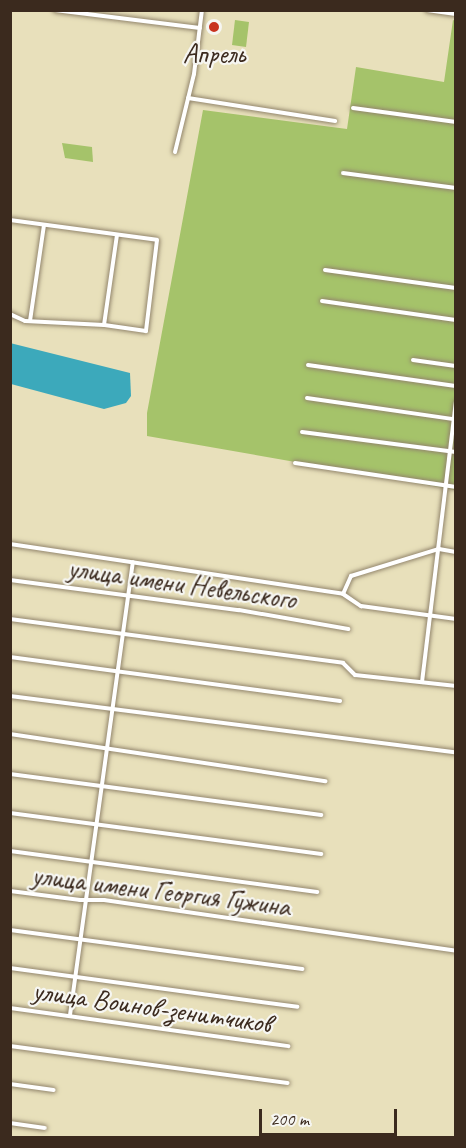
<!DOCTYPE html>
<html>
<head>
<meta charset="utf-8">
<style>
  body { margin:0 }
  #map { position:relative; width:466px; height:1148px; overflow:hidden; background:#e8e0bb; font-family:Caveat,sans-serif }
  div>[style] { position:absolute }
  .green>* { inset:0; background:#a5c36a }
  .water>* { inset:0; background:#3ca9bb }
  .roads { filter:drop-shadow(0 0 2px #92856c) drop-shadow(0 0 2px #92856c) }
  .street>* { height:4px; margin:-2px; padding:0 2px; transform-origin:2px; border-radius:2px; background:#fff }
  .dots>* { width:16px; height:16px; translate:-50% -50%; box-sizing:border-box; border:3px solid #f6f6f2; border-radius:50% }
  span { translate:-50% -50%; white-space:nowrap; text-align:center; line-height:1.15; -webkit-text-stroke:4.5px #f6f6f2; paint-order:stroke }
  .poi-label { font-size:28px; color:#3b2a1e }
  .street-label { font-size:28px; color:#3b2a1e }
  .frame { position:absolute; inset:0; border:12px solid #3b2a1e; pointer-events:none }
  .scale { position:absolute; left:259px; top:1109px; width:138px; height:27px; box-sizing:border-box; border:3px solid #3b2a1e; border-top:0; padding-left:8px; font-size:18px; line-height:21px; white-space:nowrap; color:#3b2a1e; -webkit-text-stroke:4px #f6f6f2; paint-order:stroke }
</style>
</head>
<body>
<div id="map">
  <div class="green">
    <div style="clip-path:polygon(235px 20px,249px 22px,246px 47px,232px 45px)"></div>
    <div style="clip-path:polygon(453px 20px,455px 21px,455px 490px,147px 436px,147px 413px,203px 110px,347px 129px,356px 67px,444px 82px)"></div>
    <div style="clip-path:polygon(62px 143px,92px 147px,93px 162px,65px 158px)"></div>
  </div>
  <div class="water">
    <div style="clip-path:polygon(10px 343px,130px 373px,131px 396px,126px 403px,104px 409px,11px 384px)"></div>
  </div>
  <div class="roads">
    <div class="street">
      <div style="left:55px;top:10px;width:146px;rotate:7.1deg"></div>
      <div style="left:427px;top:10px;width:29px;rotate:8deg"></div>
      <div style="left:188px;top:98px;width:149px;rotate:8.9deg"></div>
      <div style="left:353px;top:108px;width:104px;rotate:7.7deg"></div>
      <div style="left:175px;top:152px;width:80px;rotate:-76.3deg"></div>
      <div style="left:194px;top:74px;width:64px;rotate:-82.9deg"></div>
      <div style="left:343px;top:173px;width:114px;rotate:7.6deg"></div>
      <div style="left:10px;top:220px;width:148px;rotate:7.7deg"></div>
      <div style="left:157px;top:240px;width:92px;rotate:96.9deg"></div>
      <div style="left:146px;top:331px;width:42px;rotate:-171.9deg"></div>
      <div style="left:104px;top:325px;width:79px;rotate:-177.1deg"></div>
      <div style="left:25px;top:321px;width:17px;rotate:-155deg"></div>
      <div style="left:325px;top:270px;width:132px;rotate:7.8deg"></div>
      <div style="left:322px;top:301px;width:135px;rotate:8.1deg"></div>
      <div style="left:30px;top:321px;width:97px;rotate:-81.7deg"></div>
      <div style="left:104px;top:325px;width:91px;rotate:-81.8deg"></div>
      <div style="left:413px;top:360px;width:43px;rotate:7.9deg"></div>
      <div style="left:308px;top:365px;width:149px;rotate:8.1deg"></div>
      <div style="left:307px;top:398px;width:148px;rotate:8.2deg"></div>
      <div style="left:302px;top:432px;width:155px;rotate:7.4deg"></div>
      <div style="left:295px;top:463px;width:163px;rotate:8.5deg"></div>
      <div style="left:10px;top:544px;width:337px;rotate:8.5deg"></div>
      <div style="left:343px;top:594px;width:22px;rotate:34deg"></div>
      <div style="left:361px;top:606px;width:96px;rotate:7.8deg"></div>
      <div style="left:10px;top:580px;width:231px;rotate:7.5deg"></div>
      <div style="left:239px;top:610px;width:111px;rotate:9.9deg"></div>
      <div style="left:343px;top:594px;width:20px;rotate:-66deg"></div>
      <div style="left:351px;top:576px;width:92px;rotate:-17.1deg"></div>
      <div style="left:439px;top:549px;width:17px;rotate:10deg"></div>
      <div style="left:10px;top:619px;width:336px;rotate:7.5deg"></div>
      <div style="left:343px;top:663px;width:17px;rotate:45deg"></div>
      <div style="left:355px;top:675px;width:102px;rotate:6.2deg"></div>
      <div style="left:10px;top:657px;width:333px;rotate:7.6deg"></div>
      <div style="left:422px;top:682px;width:282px;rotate:-83.1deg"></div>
      <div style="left:10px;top:696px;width:450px;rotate:7.2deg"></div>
      <div style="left:10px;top:734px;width:319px;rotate:8.5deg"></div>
      <div style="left:10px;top:774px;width:314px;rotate:7.5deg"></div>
      <div style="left:10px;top:813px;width:314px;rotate:7.5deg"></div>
      <div style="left:10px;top:851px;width:310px;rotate:7.6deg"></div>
      <div style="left:10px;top:891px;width:71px;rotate:7.3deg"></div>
      <div style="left:80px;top:900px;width:24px"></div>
      <div style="left:104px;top:900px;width:356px;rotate:8.2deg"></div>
      <div style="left:10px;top:930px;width:295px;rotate:7.6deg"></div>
      <div style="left:10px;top:968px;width:290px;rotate:7.7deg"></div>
      <div style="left:10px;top:1008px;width:281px;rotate:7.8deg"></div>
      <div style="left:70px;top:1015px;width:457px;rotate:-82.1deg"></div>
      <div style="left:10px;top:1046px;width:280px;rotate:7.6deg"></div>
      <div style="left:10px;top:1084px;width:44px;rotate:7.8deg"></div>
      <div style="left:10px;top:1123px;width:35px;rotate:8deg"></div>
    </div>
  </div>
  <div class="dots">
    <div style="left:214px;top:27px;background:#c8321e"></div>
  </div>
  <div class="poi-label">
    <span style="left:214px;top:54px">Апрель</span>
  </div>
  <div class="street-label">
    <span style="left:182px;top:584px;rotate:8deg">улица имени Невельского</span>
    <span style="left:161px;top:891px;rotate:7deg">улица имени Георгия Гужина</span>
    <span style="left:152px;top:1007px;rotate:8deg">улица Воинов-зенитчиков</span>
  </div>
  <div class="frame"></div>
  <div class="scale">200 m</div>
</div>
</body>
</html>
